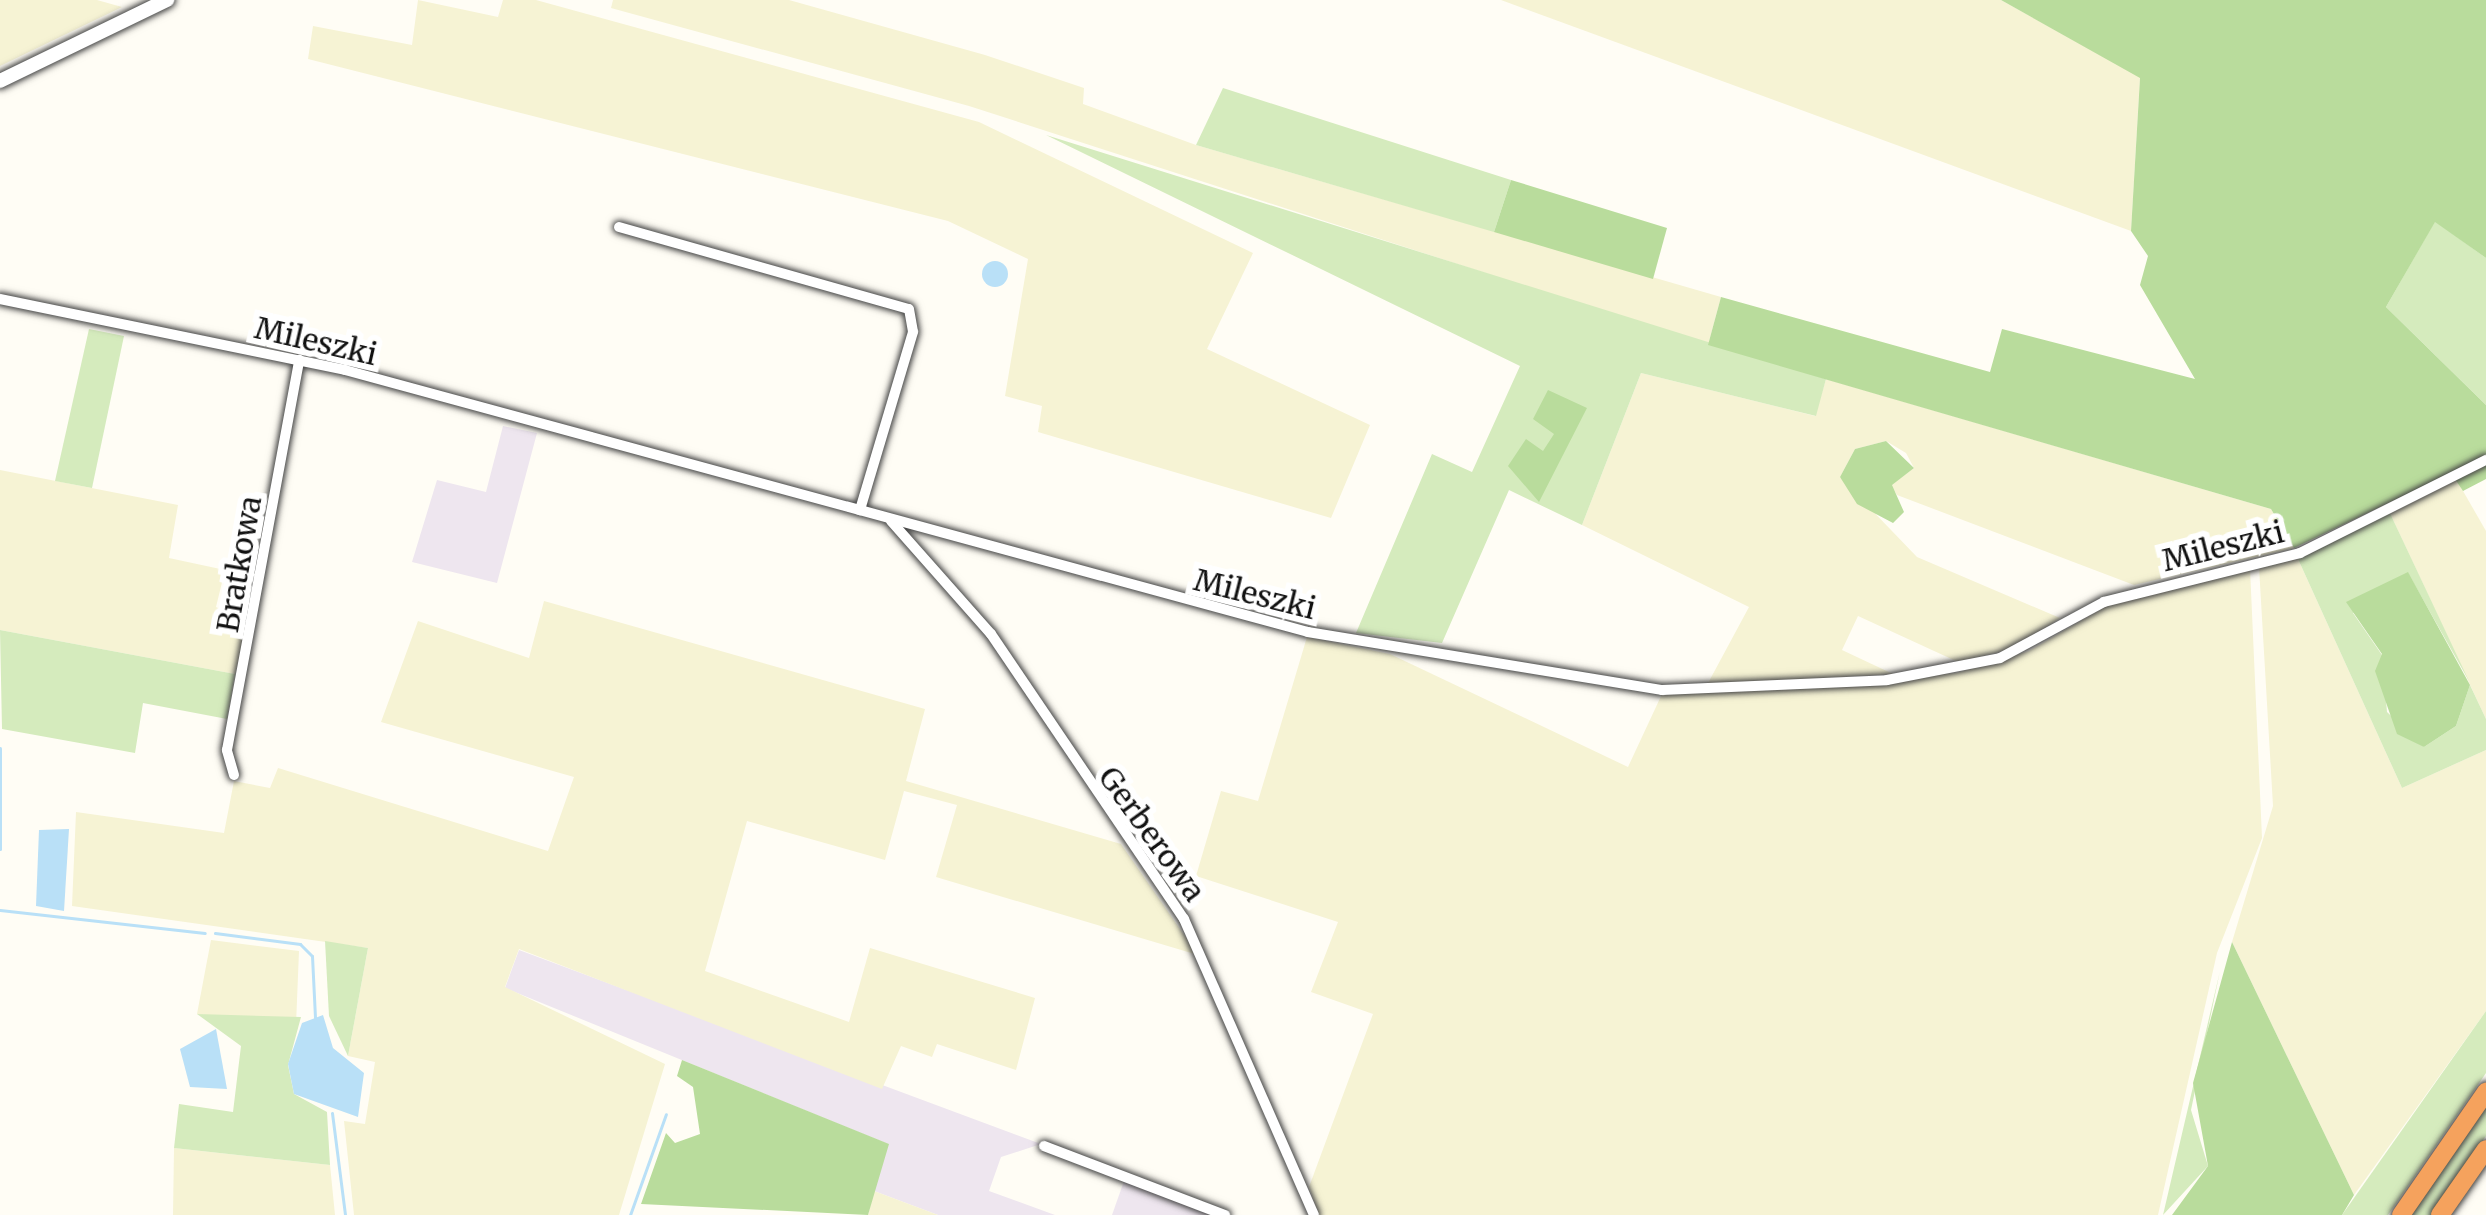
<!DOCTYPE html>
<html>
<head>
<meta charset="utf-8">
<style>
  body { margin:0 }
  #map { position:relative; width:2486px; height:1215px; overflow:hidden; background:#fffdf5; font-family:Merriweather,serif }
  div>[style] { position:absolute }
  .industrial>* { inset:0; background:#eee6ef }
  .farmland>* { inset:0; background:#f6f3d4 }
  .green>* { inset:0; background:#d5ebbd }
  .forest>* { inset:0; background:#b9dc9c }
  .water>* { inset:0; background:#b9e0f7 }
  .round { border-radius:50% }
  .stream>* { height:3px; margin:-1.5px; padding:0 1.5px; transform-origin:1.5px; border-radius:1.5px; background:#b9e0f7 }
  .roads { filter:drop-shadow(0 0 3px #444) drop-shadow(0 0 3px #444) }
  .minor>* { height:10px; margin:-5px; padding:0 5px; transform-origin:5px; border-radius:5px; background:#fff }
  .tertiary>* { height:14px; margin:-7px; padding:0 7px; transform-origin:7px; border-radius:7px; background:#fff }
  .motorway>* { height:18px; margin:-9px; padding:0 9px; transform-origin:9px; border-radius:9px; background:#f5a25d }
  span { translate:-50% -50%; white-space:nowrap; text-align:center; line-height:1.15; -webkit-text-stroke:12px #fff; paint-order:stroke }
  .street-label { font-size:30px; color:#111 }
</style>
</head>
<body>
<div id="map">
  <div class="industrial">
    <div style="clip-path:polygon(503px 426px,537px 433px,497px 583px,412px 562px,437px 480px,486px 492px)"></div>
    <div style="clip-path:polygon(519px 950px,1041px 1144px,1001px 1157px,989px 1191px,1055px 1215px,938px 1215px,874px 1191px,888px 1144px,505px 988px)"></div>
    <div style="clip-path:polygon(1124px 1181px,1210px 1215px,1112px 1215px)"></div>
  </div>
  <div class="farmland">
    <div style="clip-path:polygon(0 0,97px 0,122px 7px,0 66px)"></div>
    <div style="clip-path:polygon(418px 0,498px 17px,503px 0,536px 0,979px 122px,1253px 253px,1207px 349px,1370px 425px,1331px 518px,1038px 432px,1042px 406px,1005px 396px,1028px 259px,948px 221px,308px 59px,313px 26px,412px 45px)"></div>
    <div style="clip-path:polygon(613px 0,789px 0,985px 55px,1084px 88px,1083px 104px,1196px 145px,1721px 297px,1708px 345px,969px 106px,611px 8px)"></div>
    <div style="clip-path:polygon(1501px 0,2001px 0,2140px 77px,2131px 231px)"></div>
    <div style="clip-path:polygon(1641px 373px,1815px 416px,1826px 379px,2271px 509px,2294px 548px,2134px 585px,1897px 495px,1891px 485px,1914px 468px,1906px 453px,1886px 441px,1855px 449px,1840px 477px,1917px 557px,2060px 618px,2016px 648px,1958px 662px,1858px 616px,1842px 650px,1893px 674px,1707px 685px,1749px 607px,1582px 525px)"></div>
    <div style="clip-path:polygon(0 470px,178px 505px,169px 558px,225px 570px,216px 607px,248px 623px,235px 674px,0 630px)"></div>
    <div style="clip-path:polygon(2455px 477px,2486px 531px,2486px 719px,2388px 509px)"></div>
    <div style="clip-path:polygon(2298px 559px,2402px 788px,2486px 750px,2486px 1011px,2354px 1195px,2232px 942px,2273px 806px,2259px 567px)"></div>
    <div style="clip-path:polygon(2250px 568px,2262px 838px,2217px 953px,2158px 1215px,1319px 1215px,1309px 1187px,1373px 1014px,1311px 992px,1338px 922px,1196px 876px,1221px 791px,1258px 801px,1307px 637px,1390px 654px,1628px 767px,1662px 694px,1957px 673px,2029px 651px,2112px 603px)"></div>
    <div style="clip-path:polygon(544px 601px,925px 709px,906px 781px,1121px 844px,1198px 955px,936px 877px,957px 805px,904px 791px,885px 860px,747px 821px,705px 971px,849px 1022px,870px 948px,1035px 998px,1016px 1070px,937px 1044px,932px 1057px,901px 1046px,882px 1089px,519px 949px,505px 987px,665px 1064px,619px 1215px,354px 1215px,344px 1121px,365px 1124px,375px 1062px,348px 1056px,368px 948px,72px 906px,76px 812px,224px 833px,234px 781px,270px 788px,278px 768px,548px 851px,574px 777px,381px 722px,418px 621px,529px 658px)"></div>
    <div style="clip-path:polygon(211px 940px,299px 951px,296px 1025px,197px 1014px)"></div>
    <div style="clip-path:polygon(174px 1148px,330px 1165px,335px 1215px,173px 1215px)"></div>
    <div style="clip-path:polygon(874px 1191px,938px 1215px,868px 1215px)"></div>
  </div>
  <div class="green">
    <div style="clip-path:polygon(1223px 88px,1511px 180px,1494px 232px,1196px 145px)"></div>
    <div style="clip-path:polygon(1046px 135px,1826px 379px,1816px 416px,1641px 373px,1582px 525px,1509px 490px,1442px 643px,1356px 633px,1432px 454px,1472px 472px,1520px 366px)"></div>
    <div style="clip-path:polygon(2435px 221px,2486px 258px,2486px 405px,2386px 307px)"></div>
    <div style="clip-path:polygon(89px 329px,124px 336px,92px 488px,55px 481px)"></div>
    <div style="clip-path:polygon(2388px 509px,2469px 681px,2408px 573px,2353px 613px,2382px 655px,2387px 712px,2424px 747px,2456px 726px,2470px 685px,2486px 719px,2486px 750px,2402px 788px,2298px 559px)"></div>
    <div style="clip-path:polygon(0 630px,235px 674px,227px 719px,143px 703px,135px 753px,2px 729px)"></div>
    <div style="clip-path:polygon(325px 941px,368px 948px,348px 1056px,329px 1016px)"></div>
    <div style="clip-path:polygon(2220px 971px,2191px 1110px,2208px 1166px,2163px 1215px)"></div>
    <div style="clip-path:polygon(2486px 1011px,2486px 1073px,2388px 1215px,2342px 1215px)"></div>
    <div style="clip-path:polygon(197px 1014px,301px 1017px,288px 1065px,294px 1094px,327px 1112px,330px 1165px,174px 1148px,179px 1104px,233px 1112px,241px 1046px)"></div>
    <div style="clip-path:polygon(2486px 1103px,2486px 1136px,2432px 1215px,2409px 1215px)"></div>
  </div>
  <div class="forest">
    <div style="clip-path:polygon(2001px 0,2486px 0,2486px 258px,2435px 222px,2386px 307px,2486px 405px,2486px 479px,2463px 491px,2451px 473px,2294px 548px,2271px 509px,1708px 345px,1721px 297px,1990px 372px,2002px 329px,2195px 379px,2140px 285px,2148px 256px,2131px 231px,2140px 78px)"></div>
    <div style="clip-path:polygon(1511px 180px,1667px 228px,1653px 279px,1494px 232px)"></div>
    <div style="clip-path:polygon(1548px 390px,1587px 408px,1539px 502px,1508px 466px,1526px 439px,1543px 451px,1554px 434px,1533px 419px)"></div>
    <div style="clip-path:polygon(1886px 441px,1914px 468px,1892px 485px,1904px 512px,1893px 523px,1857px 504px,1840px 477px,1855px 449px)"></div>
    <div style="clip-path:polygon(2408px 572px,2470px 685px,2456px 726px,2424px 747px,2397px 734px,2375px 671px,2382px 654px,2346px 602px)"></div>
    <div style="clip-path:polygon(2232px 942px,2354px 1195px,2342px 1215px,2172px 1215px,2208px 1166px,2193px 1083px)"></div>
    <div style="clip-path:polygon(682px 1060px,889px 1144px,868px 1215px,641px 1204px,666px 1133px,675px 1143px,700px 1134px,693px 1087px,677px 1076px)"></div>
  </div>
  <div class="water">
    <div class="round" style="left:982px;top:261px;width:26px;height:26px"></div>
    <div style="clip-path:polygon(69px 829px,64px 911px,36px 906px,39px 830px)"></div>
    <div style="clip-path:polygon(323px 1015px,333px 1048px,364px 1073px,358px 1117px,294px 1094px,288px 1064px,302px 1023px)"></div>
    <div style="clip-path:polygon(216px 1029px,227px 1089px,190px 1087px,180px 1049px)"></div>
  </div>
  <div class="stream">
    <div style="left:0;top:748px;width:101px;rotate:90deg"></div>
    <div style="left:0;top:910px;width:206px;rotate:6.4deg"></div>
    <div style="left:215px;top:933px;width:86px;rotate:7.4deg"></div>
    <div style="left:300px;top:944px;width:17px;rotate:45deg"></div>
    <div style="left:312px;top:956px;width:62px;rotate:87.2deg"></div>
    <div style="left:332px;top:1113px;width:103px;rotate:82.7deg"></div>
    <div style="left:630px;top:1215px;width:107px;rotate:-70.4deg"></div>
  </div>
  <div class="roads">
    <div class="minor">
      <div style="left:619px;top:227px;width:301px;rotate:15.8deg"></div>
      <div style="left:909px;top:309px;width:23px;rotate:80deg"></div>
      <div style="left:913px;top:332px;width:186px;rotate:106.6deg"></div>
      <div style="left:0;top:299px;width:352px;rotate:11.6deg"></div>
      <div style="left:345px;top:370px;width:998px;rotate:15.22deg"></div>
      <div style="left:1308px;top:632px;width:359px;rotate:9.3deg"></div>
      <div style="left:1662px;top:690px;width:225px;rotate:-2.5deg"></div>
      <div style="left:1887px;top:680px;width:115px;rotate:-11deg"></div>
      <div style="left:2000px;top:658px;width:118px;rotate:-28.3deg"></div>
      <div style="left:2104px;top:602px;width:202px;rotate:-14deg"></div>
      <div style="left:2300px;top:553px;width:208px;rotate:-26.6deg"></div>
      <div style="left:891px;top:521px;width:151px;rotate:48.5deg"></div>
      <div style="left:991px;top:634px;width:344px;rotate:55.9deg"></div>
      <div style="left:1184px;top:919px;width:323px;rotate:66.3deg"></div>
      <div style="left:234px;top:775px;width:26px;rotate:-106deg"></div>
      <div style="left:227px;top:750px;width:397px;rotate:-79.5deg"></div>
      <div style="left:1044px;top:1146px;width:194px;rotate:20.9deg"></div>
    </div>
    <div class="tertiary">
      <div style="left:0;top:81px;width:186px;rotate:-25.9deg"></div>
    </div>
    <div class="motorway">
      <div style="left:2401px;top:1215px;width:150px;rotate:-55.4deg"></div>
      <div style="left:2440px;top:1215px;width:80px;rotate:-55.1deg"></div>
    </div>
  </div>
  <div class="street-label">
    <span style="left:316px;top:341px;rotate:13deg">Mileszki</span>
    <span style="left:2223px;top:546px;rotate:-14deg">Mileszki</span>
    <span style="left:239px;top:564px;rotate:-80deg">Bratkowa</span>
    <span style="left:1255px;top:594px;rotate:14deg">Mileszki</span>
    <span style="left:1152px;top:834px;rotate:54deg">Gerberowa</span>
  </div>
</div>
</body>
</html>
